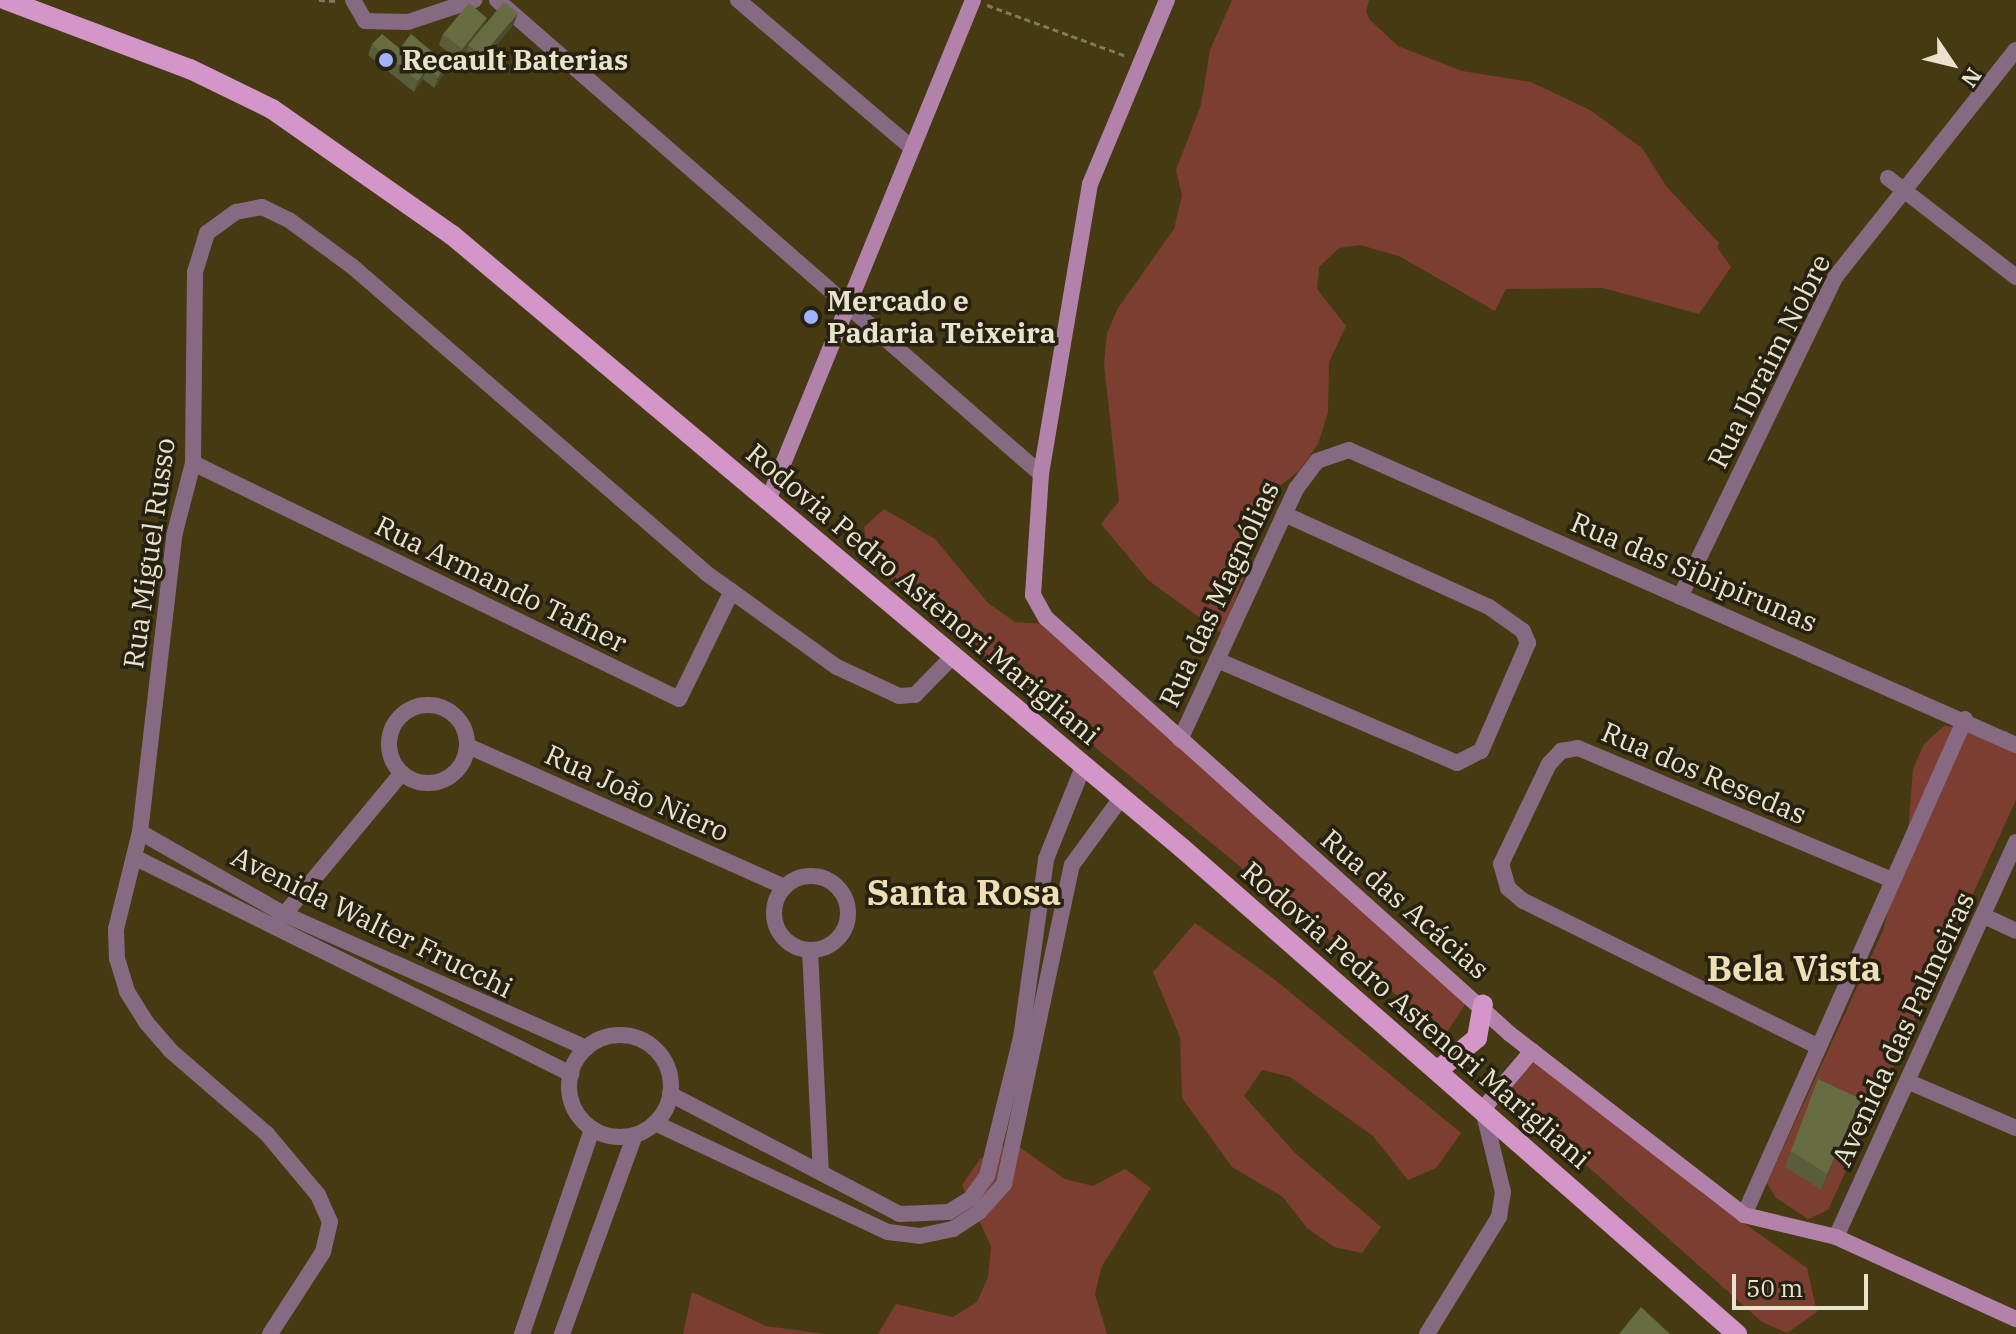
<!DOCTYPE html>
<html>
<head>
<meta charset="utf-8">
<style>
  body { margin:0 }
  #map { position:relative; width:2016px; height:1334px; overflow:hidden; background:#453a11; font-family:"IBM Plex Serif",serif }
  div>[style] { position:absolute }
  .green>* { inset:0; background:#7c3e31 }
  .path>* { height:3px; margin-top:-1.5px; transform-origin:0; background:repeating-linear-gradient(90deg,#827957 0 6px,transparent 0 10px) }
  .street>* { height:16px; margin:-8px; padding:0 8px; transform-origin:8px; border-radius:8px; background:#886982 }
  .street>.ring { margin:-8px; padding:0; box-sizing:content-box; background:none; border:16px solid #886982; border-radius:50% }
  .secondary>* { height:16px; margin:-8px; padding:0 8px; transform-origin:8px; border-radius:8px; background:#b382aa }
  .primary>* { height:20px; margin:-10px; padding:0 10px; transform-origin:10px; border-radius:10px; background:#d495c9 }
  .wall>* { inset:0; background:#595d3a }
  .shaded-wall>* { inset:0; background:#494c2f }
  .building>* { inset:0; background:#686c43 }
  .dots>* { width:22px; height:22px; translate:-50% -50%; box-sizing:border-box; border:4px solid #272111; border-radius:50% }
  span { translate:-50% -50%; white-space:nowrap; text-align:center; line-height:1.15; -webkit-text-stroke:7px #272111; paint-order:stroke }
  .poi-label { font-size:28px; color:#e9e2cc; font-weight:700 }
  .left { translate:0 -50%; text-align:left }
  .street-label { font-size:28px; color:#e9e2cc }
  .district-label { font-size:36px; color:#eee0b4; font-weight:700 }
  .north { position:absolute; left:1912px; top:24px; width:80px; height:80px; -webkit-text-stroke:6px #272111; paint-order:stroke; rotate:125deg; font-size:22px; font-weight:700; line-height:32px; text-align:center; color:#e9e2cc }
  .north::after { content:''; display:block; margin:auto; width:28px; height:36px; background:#e9e2cc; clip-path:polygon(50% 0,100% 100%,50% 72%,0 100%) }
  .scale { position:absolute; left:1732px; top:1274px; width:136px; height:36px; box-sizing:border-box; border:4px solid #e9e2cc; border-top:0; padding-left:10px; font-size:24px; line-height:28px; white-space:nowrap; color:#e9e2cc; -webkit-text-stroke:6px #272111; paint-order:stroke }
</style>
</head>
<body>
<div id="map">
  <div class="green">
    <div style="clip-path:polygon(1232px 0,1369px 0,1366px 12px,1370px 20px,1398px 46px,1462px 71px,1531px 82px,1590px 110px,1642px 148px,1667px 187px,1719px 243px,1717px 247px,1731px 267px,1699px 314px,1603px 288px,1506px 289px,1495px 311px,1399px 256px,1360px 245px,1339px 248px,1319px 267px,1317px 289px,1346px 326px,1329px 362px,1328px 412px,1318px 444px,1299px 471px,1255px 505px,1246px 572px,1222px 634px,1148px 580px,1101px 524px,1119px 501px,1104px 364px,1107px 333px,1118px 308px,1174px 229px,1182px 195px,1176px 170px,1201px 105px,1210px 50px)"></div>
    <div style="clip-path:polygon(884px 509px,935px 539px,988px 603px,1015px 622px,1046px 624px,1467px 1002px,1445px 1035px,888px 577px,869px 557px,864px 527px)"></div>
    <div style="clip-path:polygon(1944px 726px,2007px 731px,2016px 740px,2016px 800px,1828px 1210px,1808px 1219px,1776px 1198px,1767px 1183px,1883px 931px,1908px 832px,1913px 769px,1924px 744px)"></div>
    <div style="clip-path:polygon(1195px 923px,1274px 979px,1461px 1133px,1436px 1168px,1408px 1180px,1373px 1136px,1290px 1077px,1262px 1070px,1244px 1096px,1295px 1153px,1381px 1227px,1362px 1253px,1334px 1247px,1307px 1228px,1283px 1197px,1232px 1167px,1182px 1098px,1180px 1037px,1153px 972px)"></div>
    <div style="clip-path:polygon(1522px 1057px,1550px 1064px,1697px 1182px,1702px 1193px,1807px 1268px,1817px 1312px,1787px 1333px,1762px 1322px,1500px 1088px)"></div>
    <div style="clip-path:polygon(1012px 1142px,1065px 1179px,1093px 1186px,1125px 1169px,1151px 1188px,1102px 1266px,1095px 1294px,1107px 1334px,878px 1334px,896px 1304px,953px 1317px,977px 1302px,988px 1277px,991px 1246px,962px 1185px,980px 1159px)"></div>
    <div style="clip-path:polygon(692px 1292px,766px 1326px,825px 1334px,683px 1334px)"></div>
  </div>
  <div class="path">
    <div style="left:319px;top:0;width:18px;rotate:3deg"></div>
    <div style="left:987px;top:5px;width:148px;rotate:20.1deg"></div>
  </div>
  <div class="street">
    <div style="left:353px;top:0;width:24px;rotate:60deg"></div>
    <div style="left:365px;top:21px;width:43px;rotate:1.3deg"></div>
    <div style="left:408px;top:22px;width:70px;rotate:-18.4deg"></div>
    <div style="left:497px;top:0;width:722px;rotate:41.07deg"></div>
    <div style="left:738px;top:0;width:228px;rotate:40.4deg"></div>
    <div style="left:1888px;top:178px;width:162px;rotate:37.7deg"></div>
    <div style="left:193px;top:463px;width:540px;rotate:25.9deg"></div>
    <div style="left:679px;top:699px;width:120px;rotate:-63.9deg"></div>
    <div style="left:1680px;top:597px;width:357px;rotate:-64.1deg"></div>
    <div style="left:1836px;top:276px;width:289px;rotate:-51.5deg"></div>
    <div style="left:1217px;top:660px;width:261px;rotate:23.2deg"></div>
    <div style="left:1457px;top:763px;width:27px;rotate:-27deg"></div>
    <div style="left:1481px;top:751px;width:118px;rotate:-66.5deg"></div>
    <div style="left:1528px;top:643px;width:13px;rotate:-113deg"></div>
    <div style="left:1523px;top:631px;width:42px;rotate:-144.8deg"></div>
    <div style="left:1489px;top:607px;width:225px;rotate:-155.6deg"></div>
    <div class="ring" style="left:389px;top:705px;width:62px;height:62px"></div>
    <div style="left:1180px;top:740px;width:277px;rotate:-65.2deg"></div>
    <div style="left:1296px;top:489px;width:35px;rotate:-53deg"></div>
    <div style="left:1317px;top:461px;width:34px;rotate:-19deg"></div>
    <div style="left:1349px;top:450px;width:729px;rotate:23.86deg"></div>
    <div style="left:468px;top:746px;width:346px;rotate:24deg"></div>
    <div style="left:140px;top:832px;width:166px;rotate:29.7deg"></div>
    <div style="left:284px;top:914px;width:331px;rotate:23.9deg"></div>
    <div style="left:136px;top:858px;width:486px;rotate:26.4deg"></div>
    <div class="ring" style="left:774px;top:876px;width:58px;height:58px"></div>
    <div style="left:1984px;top:916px;width:35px;rotate:25deg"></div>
    <div style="left:278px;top:922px;width:192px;rotate:-50.3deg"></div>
    <div style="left:810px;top:950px;width:222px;rotate:87.2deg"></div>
    <div class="ring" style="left:569px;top:1035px;width:86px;height:86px"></div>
    <div style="left:1819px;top:1047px;width:330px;rotate:-153.7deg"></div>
    <div style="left:1523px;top:901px;width:20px;rotate:-139deg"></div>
    <div style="left:1508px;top:888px;width:25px;rotate:-106deg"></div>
    <div style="left:1501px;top:864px;width:111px;rotate:-64.4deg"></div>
    <div style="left:1549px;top:764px;width:18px;rotate:-47deg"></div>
    <div style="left:1561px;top:751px;width:17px;rotate:-10deg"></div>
    <div style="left:1578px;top:748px;width:341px;rotate:22.8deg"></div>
    <div style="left:1909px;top:1082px;width:116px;rotate:23.3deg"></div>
    <div style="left:670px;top:1094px;width:259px;rotate:27.6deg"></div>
    <div style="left:900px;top:1214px;width:49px;rotate:-2.3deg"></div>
    <div style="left:949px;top:1212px;width:26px;rotate:-32deg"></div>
    <div style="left:971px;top:1198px;width:27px;rotate:-54deg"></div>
    <div style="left:987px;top:1176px;width:142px;rotate:-76.2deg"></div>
    <div style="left:1021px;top:1038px;width:181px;rotate:-82deg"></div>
    <div style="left:1046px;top:859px;width:99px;rotate:-68.1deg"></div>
    <div style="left:655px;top:1123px;width:257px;rotate:25.1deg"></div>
    <div style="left:888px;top:1232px;width:32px;rotate:7deg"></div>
    <div style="left:920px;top:1236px;width:34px;rotate:-12deg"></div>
    <div style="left:953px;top:1229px;width:31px;rotate:-33deg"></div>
    <div style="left:979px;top:1212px;width:38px;rotate:-48deg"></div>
    <div style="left:1004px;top:1184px;width:326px;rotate:-78deg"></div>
    <div style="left:1072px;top:865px;width:83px;rotate:-53.8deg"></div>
    <div style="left:1744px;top:1215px;width:543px;rotate:-65.98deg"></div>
    <div style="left:1836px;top:1237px;width:434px;rotate:-65.5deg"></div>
    <div style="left:270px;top:1334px;width:98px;rotate:-57.1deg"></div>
    <div style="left:323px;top:1252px;width:31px;rotate:-77deg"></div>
    <div style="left:330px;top:1222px;width:30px;rotate:-114deg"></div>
    <div style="left:318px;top:1195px;width:80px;rotate:-129.9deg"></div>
    <div style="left:267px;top:1134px;width:127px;rotate:-139.2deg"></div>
    <div style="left:171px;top:1051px;width:38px;rotate:-131deg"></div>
    <div style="left:146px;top:1022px;width:36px;rotate:-122deg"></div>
    <div style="left:127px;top:991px;width:34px;rotate:-107deg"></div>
    <div style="left:117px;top:959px;width:30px;rotate:-92deg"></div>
    <div style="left:116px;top:929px;width:100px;rotate:-76.1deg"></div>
    <div style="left:140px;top:832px;width:298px;rotate:-83.4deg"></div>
    <div style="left:174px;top:536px;width:75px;rotate:-75.4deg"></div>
    <div style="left:193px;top:463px;width:191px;rotate:-89.4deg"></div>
    <div style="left:195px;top:272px;width:41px;rotate:-72.9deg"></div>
    <div style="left:207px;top:233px;width:36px;rotate:-36deg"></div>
    <div style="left:236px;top:212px;width:26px;rotate:-11deg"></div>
    <div style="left:262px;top:207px;width:30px;rotate:26deg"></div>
    <div style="left:289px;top:220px;width:79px;rotate:36.3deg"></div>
    <div style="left:353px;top:267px;width:467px;rotate:40.9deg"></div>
    <div style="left:706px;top:573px;width:161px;rotate:35.7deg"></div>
    <div style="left:837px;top:667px;width:68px;rotate:25.1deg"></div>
    <div style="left:899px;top:696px;width:16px;rotate:-4deg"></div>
    <div style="left:915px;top:695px;width:54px;rotate:-45.7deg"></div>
    <div style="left:522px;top:1334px;width:217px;rotate:-71.1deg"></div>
    <div style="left:562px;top:1334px;width:212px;rotate:-69.9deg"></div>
    <div style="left:1427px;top:1334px;width:137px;rotate:-58.4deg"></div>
    <div style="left:1499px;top:1217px;width:25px;rotate:-81deg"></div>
    <div style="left:1503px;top:1192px;width:84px;rotate:-103.7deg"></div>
  </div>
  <div class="secondary">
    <div style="left:1167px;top:0;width:199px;rotate:112.7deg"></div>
    <div style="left:1090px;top:184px;width:294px;rotate:99.6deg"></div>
    <div style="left:1041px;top:474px;width:121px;rotate:93.8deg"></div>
    <div style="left:1033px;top:595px;width:26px;rotate:61deg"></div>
    <div style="left:1046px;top:618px;width:623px;rotate:41.88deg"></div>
    <div style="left:1510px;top:1034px;width:296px;rotate:37.7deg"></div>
    <div style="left:1744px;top:1215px;width:95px;rotate:13.4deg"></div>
    <div style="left:1836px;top:1237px;width:198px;rotate:24.5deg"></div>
    <div style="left:769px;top:498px;width:538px;rotate:-67.72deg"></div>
    <div style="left:1483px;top:1109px;width:76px;rotate:-49.8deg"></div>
  </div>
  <div class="primary">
    <div style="left:6px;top:0;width:197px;rotate:20.6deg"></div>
    <div style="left:190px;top:69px;width:91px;rotate:26deg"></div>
    <div style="left:272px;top:109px;width:220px;rotate:35deg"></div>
    <div style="left:452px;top:235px;width:953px;rotate:40.02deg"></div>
    <div style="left:1182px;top:848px;width:738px;rotate:41.21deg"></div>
    <div style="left:1437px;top:1071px;width:52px;rotate:-39.5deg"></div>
    <div style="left:1477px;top:1038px;width:34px;rotate:-80deg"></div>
  </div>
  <div class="wall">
    <div style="clip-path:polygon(514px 24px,478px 67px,464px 56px,468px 47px,458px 60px,439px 45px,443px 34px,483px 27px)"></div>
    <div style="clip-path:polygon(372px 44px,400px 49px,401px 47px,447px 64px,443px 75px,434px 88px,423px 79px,414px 92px,368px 55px)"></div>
    <div style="clip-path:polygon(1818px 1079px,1855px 1115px,1821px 1190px,1785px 1167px)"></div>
  </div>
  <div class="shaded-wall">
    <div style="clip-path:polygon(518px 13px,514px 24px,478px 67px,482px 56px)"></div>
    <div style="clip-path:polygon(487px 18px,483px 29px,458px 60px,462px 49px)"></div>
    <div style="clip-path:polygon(447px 64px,443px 75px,434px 88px,438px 77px)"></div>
    <div style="clip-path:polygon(426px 70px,422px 81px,414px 92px,418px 81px)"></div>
    <div style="clip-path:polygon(1861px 1099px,1855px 1115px,1821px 1190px,1827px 1174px)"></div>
  </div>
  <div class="building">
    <div style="clip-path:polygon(504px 2px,518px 13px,482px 56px,468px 45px)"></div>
    <div style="clip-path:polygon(469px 3px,487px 18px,462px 49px,443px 34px)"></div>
    <div style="clip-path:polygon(382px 34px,426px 70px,418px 81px,372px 44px)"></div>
    <div style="clip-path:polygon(411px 34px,447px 64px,438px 77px,401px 47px)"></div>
    <div style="clip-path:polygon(1818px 1079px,1861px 1099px,1827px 1174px,1791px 1151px)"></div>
    <div style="clip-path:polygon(1641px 1307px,1670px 1334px,1619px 1334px)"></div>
  </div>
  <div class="dots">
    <div style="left:386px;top:60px;background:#a0b3fd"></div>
    <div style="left:811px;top:317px;background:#a0b3fd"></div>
  </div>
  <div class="poi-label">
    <span class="left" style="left:402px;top:60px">Recault Baterias</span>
    <span class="left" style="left:827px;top:317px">Mercado e<br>Padaria Teixeira</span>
  </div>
  <div class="street-label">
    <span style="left:1769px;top:361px;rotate:-63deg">Rua Ibraim Nobre</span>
    <span style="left:149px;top:553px;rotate:-82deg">Rua Miguel Russo</span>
    <span style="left:1694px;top:572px;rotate:23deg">Rua das Sibipirunas</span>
    <span style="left:501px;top:584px;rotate:26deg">Rua Armando Tafner</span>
    <span style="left:923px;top:594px;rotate:40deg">Rodovia Pedro Astenori Marigliani</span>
    <span style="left:1219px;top:594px;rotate:-65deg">Rua das Magnólias</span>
    <span style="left:1704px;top:773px;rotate:23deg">Rua dos Resedas</span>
    <span style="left:637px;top:793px;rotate:24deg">Rua João Niero</span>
    <span style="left:1405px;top:904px;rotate:41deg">Rua das Acácias</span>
    <span style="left:372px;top:922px;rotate:26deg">Avenida Walter Frucchi</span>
    <span style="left:1416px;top:1015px;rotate:41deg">Rodovia Pedro Astenori Marigliani</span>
    <span style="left:1903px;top:1029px;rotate:-65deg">Avenida das Palmeiras</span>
  </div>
  <div class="district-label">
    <span style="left:964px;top:892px">Santa Rosa</span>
    <span style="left:1794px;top:968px">Bela Vista</span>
  </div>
  <div class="north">N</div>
  <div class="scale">50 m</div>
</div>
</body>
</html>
